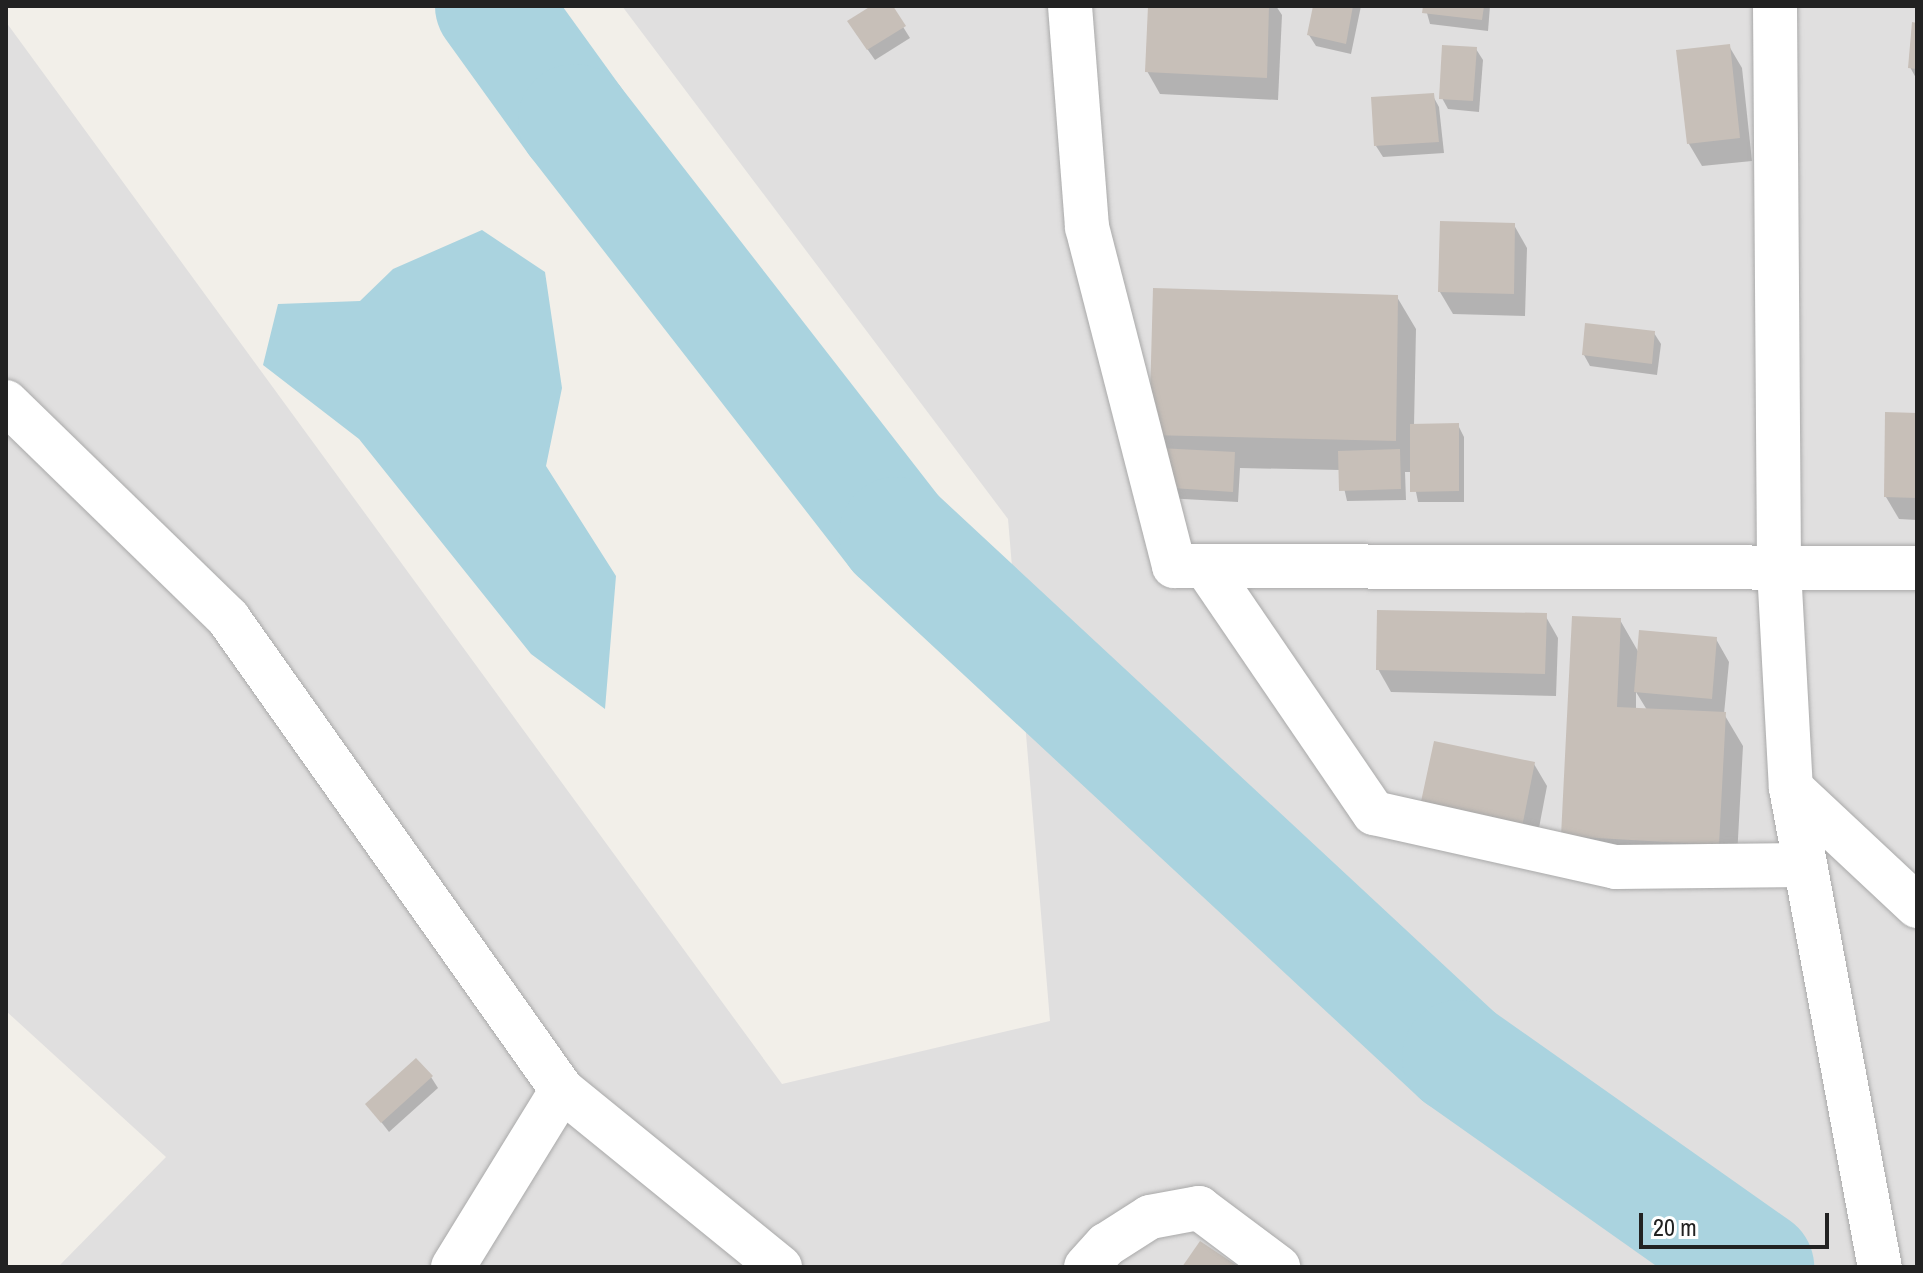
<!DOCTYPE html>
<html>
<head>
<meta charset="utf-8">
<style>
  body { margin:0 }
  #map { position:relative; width:1923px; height:1273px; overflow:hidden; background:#f2efe9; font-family:"Archivo Narrow",sans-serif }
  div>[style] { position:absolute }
  .residential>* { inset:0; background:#e0dfdf }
  .water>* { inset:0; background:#aad3df }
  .shadow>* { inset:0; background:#0003 }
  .river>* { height:114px; margin:-57px; padding:0 57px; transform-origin:57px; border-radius:57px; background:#aad3df }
  .building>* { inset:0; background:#c7bfb8 }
  .roads { filter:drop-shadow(0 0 2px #a9a9a9) drop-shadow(0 0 2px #a9a9a9) }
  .minor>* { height:44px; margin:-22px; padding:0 22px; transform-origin:22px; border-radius:22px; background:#fff }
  span { translate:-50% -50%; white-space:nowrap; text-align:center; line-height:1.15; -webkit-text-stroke:7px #fff; paint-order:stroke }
  .frame { position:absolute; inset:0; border:8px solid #222; pointer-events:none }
  .scale { position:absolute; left:1639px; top:1213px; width:190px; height:36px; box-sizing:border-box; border:4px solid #222; border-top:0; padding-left:10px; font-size:24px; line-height:28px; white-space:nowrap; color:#222; -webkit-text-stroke:6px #fff; paint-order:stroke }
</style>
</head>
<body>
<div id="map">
  <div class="residential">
    <div style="clip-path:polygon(622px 6px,1917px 6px,1917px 1267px,58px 1267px,166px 1157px,6px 1011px,6px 22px,782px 1084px,1050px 1021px,1008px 519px)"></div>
  </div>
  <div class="water">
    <div style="clip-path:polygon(482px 230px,545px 272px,562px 388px,546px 466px,616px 576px,605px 709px,531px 654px,359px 439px,263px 365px,278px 304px,360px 301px,393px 269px)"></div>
  </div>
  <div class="shadow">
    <div style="clip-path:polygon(875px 6px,890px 6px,910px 38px,875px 60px,856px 33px)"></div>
    <div style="clip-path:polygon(1150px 6px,1276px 6px,1282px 15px,1278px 100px,1160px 94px,1147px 71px)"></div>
    <div style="clip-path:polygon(1315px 6px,1361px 6px,1351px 54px,1316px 46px,1309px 35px)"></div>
    <div style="clip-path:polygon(1425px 6px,1490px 6px,1488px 31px,1430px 24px)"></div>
    <div style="clip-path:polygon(1917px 25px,1917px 80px,1910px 67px)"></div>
    <div style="clip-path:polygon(1729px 46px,1742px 68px,1752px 161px,1702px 166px,1689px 144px,1679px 51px)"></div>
    <div style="clip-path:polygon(1476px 49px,1483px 60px,1479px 112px,1448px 109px,1442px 98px)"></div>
    <div style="clip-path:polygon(1433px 96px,1439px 107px,1444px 153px,1383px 157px,1376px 146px)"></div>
    <div style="clip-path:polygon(1514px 225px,1527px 248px,1525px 316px,1453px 314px,1440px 292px)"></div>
    <div style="clip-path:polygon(1397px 297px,1416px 329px,1414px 426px,1458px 425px,1464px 437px,1464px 502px,1418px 502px,1412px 472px,1405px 472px,1406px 500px,1347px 501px,1340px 470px,1240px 468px,1238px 502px,1165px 498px,1151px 435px)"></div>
    <div style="clip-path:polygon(1654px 333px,1661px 344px,1657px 375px,1590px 366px,1584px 355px)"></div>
    <div style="clip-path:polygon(1917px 415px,1917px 520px,1899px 519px,1886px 497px)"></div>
    <div style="clip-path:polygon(1545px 615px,1558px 638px,1556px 696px,1391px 692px,1378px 669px)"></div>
    <div style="clip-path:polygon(evenodd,1620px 620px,1639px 653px,1716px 639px,1729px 662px,1724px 714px,1743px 746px,1736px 876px,1563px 836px,1620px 620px,1636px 692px,1647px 710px,1636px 710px,1636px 692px)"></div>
    <div style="clip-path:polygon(1534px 764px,1547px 786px,1534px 854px,1434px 833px)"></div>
    <div style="clip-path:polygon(431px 1077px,438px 1088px,389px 1132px,368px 1105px)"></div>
  </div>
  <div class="river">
    <div style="left:492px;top:6px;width:142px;rotate:54.2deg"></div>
    <div style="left:575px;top:121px;width:523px;rotate:52.14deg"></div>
    <div style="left:896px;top:534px;width:768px;rotate:42.89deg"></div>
    <div style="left:1459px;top:1057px;width:365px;rotate:35.2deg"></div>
  </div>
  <div class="building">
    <div style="clip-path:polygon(871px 6px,893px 6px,906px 26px,867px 50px,847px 21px)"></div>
    <div style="clip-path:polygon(1148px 6px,1269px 6px,1267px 78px,1145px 72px)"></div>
    <div style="clip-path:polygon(1313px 6px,1353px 6px,1346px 44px,1307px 35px)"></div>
    <div style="clip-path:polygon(1423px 6px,1484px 6px,1482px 20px,1422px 13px)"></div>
    <div style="clip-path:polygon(1912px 22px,1917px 23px,1917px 69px,1908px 68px)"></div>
    <div style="clip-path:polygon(1730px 44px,1740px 138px,1687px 144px,1676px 50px)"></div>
    <div style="clip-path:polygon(1442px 45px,1477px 47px,1473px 101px,1439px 99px)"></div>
    <div style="clip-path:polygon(1434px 93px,1439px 142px,1374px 146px,1371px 97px)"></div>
    <div style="clip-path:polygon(1440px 221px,1515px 223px,1514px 294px,1438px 292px)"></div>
    <div style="clip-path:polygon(1153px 288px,1398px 295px,1396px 441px,1149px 435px)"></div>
    <div style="clip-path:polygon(1585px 323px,1655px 331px,1652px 364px,1582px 355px)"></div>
    <div style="clip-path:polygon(1885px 412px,1917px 413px,1917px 498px,1884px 497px)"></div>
    <div style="clip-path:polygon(1459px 423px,1459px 491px,1410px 492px,1410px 424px)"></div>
    <div style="clip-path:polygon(1159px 448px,1235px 452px,1233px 492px,1157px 487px)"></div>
    <div style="clip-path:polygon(1400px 449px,1401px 489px,1339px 491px,1338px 451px)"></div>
    <div style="clip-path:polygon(1377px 610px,1547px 613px,1545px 674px,1376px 670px)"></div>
    <div style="clip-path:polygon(1572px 616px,1621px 618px,1617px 707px,1726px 712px,1719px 845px,1561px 836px)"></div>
    <div style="clip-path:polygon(1639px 630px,1717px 637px,1712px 699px,1634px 692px)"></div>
    <div style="clip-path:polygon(1434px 741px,1535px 762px,1521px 832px,1419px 811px)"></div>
    <div style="clip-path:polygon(416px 1058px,433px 1076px,381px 1123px,365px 1104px)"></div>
    <div style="clip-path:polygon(1200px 1241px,1239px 1267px,1182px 1267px)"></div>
  </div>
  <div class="roads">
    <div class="minor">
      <div style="left:1070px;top:6px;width:222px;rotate:85.6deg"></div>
      <div style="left:1087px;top:227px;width:350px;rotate:75.6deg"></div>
      <div style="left:1174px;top:566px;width:743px;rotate:0.15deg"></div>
      <div style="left:1775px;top:6px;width:563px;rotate:89.59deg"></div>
      <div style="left:1779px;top:569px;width:219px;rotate:86.9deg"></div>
      <div style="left:1791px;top:788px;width:487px;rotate:79.5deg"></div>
      <div style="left:6px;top:402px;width:310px;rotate:44.2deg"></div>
      <div style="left:228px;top:618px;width:578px;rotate:54.72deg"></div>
      <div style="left:562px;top:1090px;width:281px;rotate:39.1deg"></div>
      <div style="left:1206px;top:567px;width:298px;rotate:55.7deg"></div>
      <div style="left:1374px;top:813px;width:248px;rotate:12.6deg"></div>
      <div style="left:1616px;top:867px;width:189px;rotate:-0.6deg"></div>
      <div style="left:1791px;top:788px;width:173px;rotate:43.1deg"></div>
      <div style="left:453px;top:1267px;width:208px;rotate:-58.4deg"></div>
      <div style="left:1086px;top:1267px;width:30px;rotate:-48deg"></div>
      <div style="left:1106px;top:1245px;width:52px;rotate:-32.5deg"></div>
      <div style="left:1150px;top:1217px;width:50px;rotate:-10.4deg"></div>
      <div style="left:1199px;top:1208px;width:99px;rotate:36.8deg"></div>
    </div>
  </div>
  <div class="frame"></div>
  <div class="scale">20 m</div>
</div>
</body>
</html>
